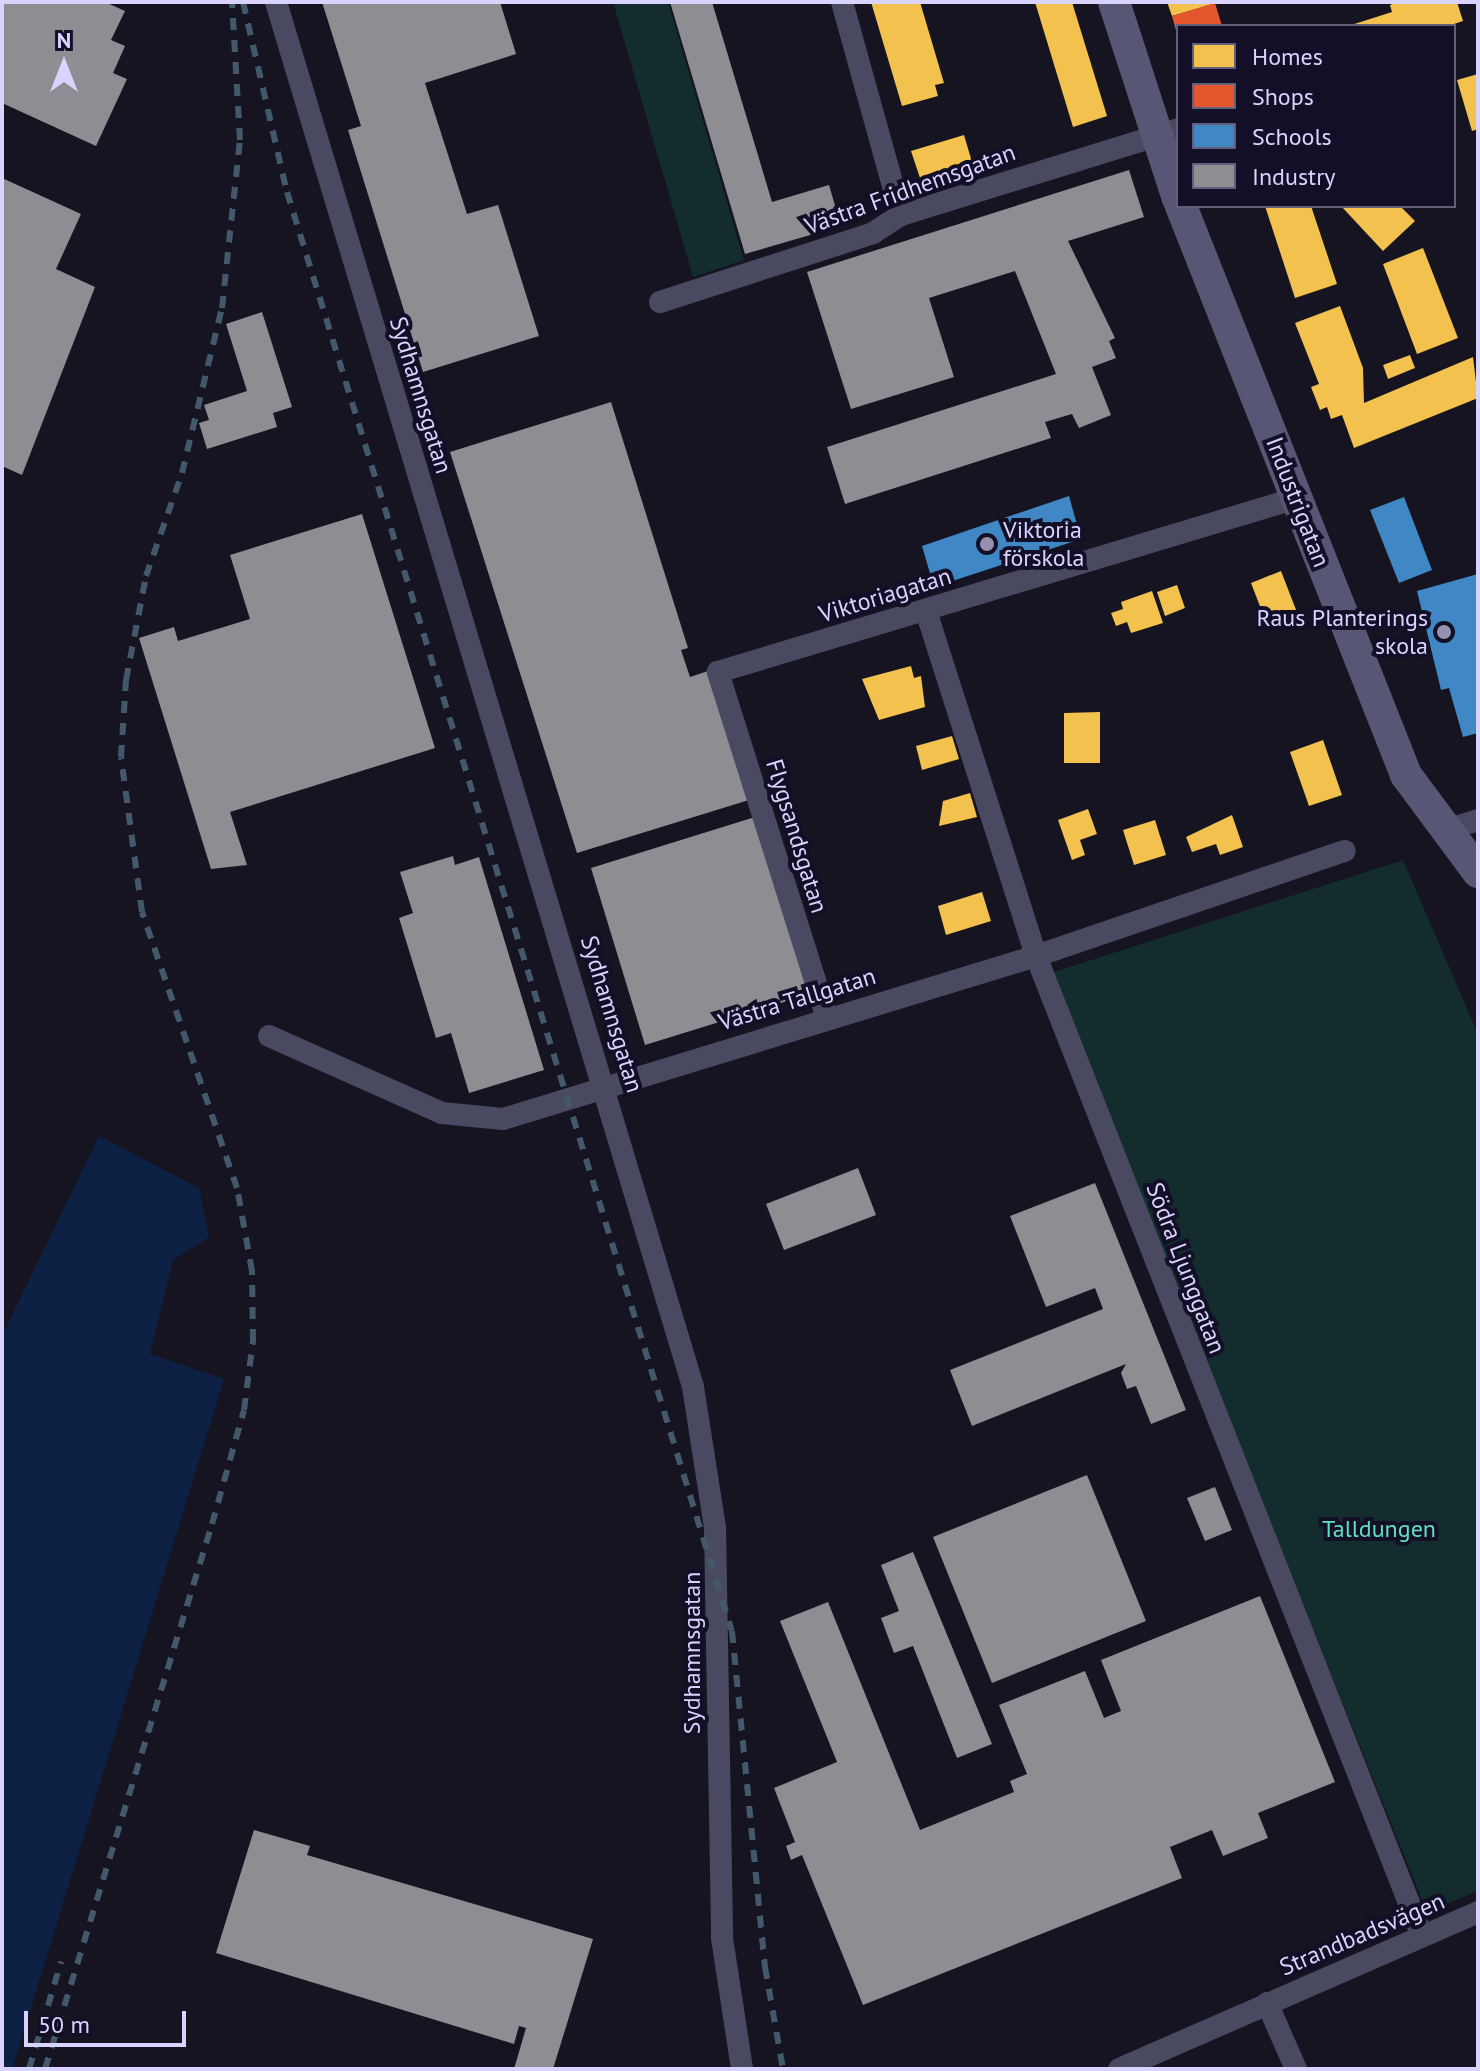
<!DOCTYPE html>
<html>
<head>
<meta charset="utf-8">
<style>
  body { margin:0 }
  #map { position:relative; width:1480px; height:2071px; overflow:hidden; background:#161421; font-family:"PT Sans",sans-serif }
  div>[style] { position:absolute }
  .green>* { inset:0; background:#132c2d }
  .water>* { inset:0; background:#0d2144 }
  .homes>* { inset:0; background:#f2c14e }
  .shops>* { inset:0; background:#e4572e }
  .schools>* { inset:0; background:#3f88c5 }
  .industry>* { inset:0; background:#8d8d92 }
  .street>* { height:22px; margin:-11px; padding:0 11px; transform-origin:11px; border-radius:11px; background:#4a4962 }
  .secondary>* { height:32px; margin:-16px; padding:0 16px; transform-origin:16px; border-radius:16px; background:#575674 }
  .rail>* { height:6px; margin-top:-3px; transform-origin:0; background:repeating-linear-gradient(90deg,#43596b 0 12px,transparent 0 22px) }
  .dots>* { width:22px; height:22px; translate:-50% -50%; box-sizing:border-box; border:4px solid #130f26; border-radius:50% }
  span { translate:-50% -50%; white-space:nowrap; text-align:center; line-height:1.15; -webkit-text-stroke:8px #130f26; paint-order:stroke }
  .street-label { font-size:24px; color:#d9d4ff }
  .poi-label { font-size:24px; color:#d9d4ff }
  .left { translate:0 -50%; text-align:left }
  .right { translate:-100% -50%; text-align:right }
  .park-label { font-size:24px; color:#5fe0c0 }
  .frame { position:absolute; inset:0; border:4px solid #d9d4ff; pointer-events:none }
  .legend { position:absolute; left:1176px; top:24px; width:280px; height:184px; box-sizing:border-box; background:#130f26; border:2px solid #625e7d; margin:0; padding:10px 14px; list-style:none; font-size:24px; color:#d9d4ff }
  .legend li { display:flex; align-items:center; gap:16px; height:40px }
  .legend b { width:40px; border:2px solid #625e7d }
  .north { position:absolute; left:24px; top:24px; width:80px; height:80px; -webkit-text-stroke:6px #130f26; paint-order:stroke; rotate:0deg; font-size:22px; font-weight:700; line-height:32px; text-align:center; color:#d9d4ff }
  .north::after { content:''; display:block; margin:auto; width:28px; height:36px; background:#d9d4ff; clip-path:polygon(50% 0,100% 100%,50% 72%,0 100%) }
  .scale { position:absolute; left:24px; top:2011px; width:162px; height:36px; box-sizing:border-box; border:4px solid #d9d4ff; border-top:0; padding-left:10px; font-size:24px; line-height:28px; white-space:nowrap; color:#d9d4ff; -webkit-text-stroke:6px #130f26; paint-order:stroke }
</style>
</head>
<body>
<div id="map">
  <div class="green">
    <div style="clip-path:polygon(613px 2px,668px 2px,744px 260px,693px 277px)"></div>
    <div style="clip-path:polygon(1403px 860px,1478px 1034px,1478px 1891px,1427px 1912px,1048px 974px)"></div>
  </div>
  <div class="water">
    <div style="clip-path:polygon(99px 1136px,199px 1188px,209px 1237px,173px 1260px,150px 1354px,224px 1379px,12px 2069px,2px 2069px,2px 1336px)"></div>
  </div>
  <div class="homes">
    <div style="clip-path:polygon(871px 2px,920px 2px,944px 83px,935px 85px,938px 96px,902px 106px)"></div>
    <div style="clip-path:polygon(1035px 2px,1072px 2px,1107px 116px,1073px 127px)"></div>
    <div style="clip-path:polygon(1167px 2px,1216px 2px,1216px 3px,1172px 16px)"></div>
    <div style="clip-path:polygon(1457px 2px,1463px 21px,1448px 26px,1348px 26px,1392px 12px,1390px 5px,1399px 2px)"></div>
    <div style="clip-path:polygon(1478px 74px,1478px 129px,1472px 131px,1457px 80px)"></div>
    <div style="clip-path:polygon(964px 135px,972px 162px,920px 178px,911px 151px)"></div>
    <div style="clip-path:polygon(1265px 206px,1311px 206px,1337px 284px,1295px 298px)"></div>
    <div style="clip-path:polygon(1341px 206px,1400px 206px,1415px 221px,1383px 251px)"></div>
    <div style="clip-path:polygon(1423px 248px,1458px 338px,1417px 354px,1383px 264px)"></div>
    <div style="clip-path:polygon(1340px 306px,1363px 368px,1364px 403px,1473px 357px,1478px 398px,1354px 448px,1342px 415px,1331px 419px,1327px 407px,1320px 410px,1311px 387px,1319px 384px,1295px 323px)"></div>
    <div style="clip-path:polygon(1410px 355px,1415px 368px,1388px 379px,1383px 365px)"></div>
    <div style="clip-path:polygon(1281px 571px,1298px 615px,1268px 627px,1251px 583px)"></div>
    <div style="clip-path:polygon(1177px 585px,1185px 608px,1165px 616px,1157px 592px)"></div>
    <div style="clip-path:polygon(1152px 591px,1163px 623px,1131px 633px,1127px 622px,1116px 626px,1111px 613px,1123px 609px,1121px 602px)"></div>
    <div style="clip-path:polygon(911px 666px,914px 678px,921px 676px,925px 707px,879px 720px,862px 679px)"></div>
    <div style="clip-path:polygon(1100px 712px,1100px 763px,1064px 763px,1064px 713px)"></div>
    <div style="clip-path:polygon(952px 736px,959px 759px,922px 770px,916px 746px)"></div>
    <div style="clip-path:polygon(1323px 740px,1342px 795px,1309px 806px,1290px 752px)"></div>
    <div style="clip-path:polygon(970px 793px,977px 817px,939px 826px,943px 801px)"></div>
    <div style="clip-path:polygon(1088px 809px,1097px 834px,1080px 840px,1085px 855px,1072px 860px,1058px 820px)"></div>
    <div style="clip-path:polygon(1232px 815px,1243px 847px,1220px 855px,1216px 844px,1192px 852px,1186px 837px)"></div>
    <div style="clip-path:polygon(1155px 820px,1166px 855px,1134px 865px,1123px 830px)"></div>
    <div style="clip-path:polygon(982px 892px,991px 921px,946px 935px,938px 906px)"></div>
  </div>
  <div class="shops">
    <div style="clip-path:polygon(1215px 3px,1222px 26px,1178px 26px,1177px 34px,1172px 16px)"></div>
  </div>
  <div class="schools">
    <div style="clip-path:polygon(1069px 496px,1081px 539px,934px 587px,922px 546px)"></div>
    <div style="clip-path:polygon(1404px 497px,1432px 570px,1399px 583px,1370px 510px)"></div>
    <div style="clip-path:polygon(1478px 574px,1478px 733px,1463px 737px,1449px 688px,1441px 690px,1417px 591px)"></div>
  </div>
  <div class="industry">
    <div style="clip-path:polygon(2px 2px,105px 2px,125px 11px,111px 40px,125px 46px,113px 73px,127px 79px,96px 146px,2px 103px)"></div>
    <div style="clip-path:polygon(322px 2px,500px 2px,516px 54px,425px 83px,467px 214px,498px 205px,539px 336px,423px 372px,348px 130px,361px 126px)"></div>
    <div style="clip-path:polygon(670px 2px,712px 2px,772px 202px,829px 185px,841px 226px,745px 254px)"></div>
    <div style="clip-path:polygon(1129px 170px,1144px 217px,1068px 241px,1115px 338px,1109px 341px,1116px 358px,1092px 367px,1111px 415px,1079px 428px,1072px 414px,1045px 422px,1051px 438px,845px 504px,827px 447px,1056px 374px,1015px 271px,929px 298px,954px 377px,851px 409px,807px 272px)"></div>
    <div style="clip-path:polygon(2px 178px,81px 214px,56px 269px,95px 287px,22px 475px,2px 466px)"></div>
    <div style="clip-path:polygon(262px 312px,292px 407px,273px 413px,277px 427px,207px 449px,199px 423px,209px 420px,204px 405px,247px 391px,226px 324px)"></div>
    <div style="clip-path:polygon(611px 402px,688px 648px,681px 650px,690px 677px,708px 671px,749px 800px,577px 853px,450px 452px)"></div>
    <div style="clip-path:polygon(362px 514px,435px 748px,230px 812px,247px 865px,211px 869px,139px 638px,174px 627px,178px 641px,250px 619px,230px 555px)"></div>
    <div style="clip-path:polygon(755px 817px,810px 994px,645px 1045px,591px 868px)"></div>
    <div style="clip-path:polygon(453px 856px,455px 865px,479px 857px,544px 1070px,469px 1093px,451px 1033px,436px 1038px,399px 918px,413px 913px,400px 872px)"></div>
    <div style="clip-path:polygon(858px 1168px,876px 1215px,784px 1250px,766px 1204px)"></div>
    <div style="clip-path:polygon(1095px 1183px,1186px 1410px,1151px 1424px,1136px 1386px,1127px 1389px,1121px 1373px,1126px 1364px,972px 1426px,950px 1370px,1103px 1309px,1095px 1288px,1046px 1307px,1010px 1216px)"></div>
    <div style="clip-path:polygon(1087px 1475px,1146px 1621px,992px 1683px,933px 1537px)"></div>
    <div style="clip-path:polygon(1215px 1487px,1232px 1530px,1205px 1541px,1187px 1498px)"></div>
    <div style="clip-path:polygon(913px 1552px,992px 1744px,957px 1758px,913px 1646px,894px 1653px,881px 1618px,899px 1611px,881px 1565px)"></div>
    <div style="clip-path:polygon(1260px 1596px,1335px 1782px,1258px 1813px,1268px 1838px,1223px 1856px,1212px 1830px,1170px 1847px,1182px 1878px,863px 2005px,802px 1855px,791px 1860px,786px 1846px,795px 1842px,774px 1788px,837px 1762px,780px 1621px,828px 1602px,920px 1830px,1014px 1792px,1010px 1781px,1027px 1774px,999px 1705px,1085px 1671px,1104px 1718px,1121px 1711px,1101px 1660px)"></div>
    <div style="clip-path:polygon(254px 1830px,310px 1846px,307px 1855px,593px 1939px,553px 2069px,514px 2069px,526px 2028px,519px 2026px,514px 2044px,216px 1953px)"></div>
  </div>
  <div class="street">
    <div style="left:276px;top:2px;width:1446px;rotate:73.24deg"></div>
    <div style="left:693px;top:1387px;width:143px;rotate:81.1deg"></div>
    <div style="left:715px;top:1528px;width:410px;rotate:89deg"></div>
    <div style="left:722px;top:1938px;width:133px;rotate:81.3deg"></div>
    <div style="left:842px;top:2px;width:221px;rotate:74.5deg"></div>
    <div style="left:660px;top:302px;width:224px;rotate:-17.9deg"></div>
    <div style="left:873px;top:233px;width:33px;rotate:-33deg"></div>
    <div style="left:901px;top:215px;width:290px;rotate:-17.2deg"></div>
    <div style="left:926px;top:611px;width:362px;rotate:72.3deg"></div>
    <div style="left:1036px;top:956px;width:1053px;rotate:68.5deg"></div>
    <div style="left:1449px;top:829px;width:30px;rotate:-17deg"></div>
    <div style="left:826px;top:1015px;width:360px;rotate:-107.5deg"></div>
    <div style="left:718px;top:672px;width:605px;rotate:-16.73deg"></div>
    <div style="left:269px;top:1036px;width:189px;rotate:24deg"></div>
    <div style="left:442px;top:1113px;width:61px;rotate:5.6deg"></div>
    <div style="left:503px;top:1119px;width:557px;rotate:-17deg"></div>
    <div style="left:1036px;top:956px;width:326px;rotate:-18.8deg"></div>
    <div style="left:1267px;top:2003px;width:72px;rotate:66.3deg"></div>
    <div style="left:1119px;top:2069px;width:392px;rotate:-23.6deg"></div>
  </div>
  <div class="secondary">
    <div style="left:1114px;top:2px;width:207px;rotate:72deg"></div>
    <div style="left:1181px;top:206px;width:612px;rotate:68.42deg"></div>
    <div style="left:1406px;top:775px;width:121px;rotate:53.4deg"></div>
  </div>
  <div class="rail">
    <div style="left:243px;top:2px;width:195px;rotate:77deg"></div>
    <div style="left:287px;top:192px;width:1506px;rotate:72.82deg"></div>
    <div style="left:732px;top:1631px;width:338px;rotate:84.4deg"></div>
    <div style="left:765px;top:1967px;width:104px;rotate:80deg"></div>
    <div style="left:29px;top:2069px;width:112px;rotate:-73.3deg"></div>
    <div style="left:45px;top:2069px;width:570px;rotate:-72.96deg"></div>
    <div style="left:212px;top:1524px;width:118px;rotate:-74.3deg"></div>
    <div style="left:244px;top:1410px;width:70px;rotate:-82.6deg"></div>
    <div style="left:253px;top:1341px;width:70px;rotate:-90.8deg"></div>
    <div style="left:252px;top:1271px;width:84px;rotate:-100.2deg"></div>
    <div style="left:237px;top:1188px;width:292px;rotate:-109deg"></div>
    <div style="left:142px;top:912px;width:156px;rotate:-97.7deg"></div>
    <div style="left:121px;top:757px;width:77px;rotate:-86.3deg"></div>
    <div style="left:126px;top:680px;width:106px;rotate:-79.1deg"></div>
    <div style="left:146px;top:576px;width:109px;rotate:-70.7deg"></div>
    <div style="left:182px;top:473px;width:170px;rotate:-76.4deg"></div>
    <div style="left:222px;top:308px;width:169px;rotate:-83.9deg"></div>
    <div style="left:240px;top:140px;width:138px;rotate:-93.3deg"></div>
  </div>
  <div class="dots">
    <div style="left:987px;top:544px;background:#9591b1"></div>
    <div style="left:1444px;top:632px;background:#9591b1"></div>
  </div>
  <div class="street-label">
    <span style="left:910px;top:189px;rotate:-20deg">Västra Fridhemsgatan</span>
    <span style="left:421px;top:395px;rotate:73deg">Sydhamnsgatan</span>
    <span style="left:1298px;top:502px;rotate:69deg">Industrigatan</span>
    <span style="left:885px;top:595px;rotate:-17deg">Viktoriagatan</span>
    <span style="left:797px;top:836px;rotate:73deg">Flygsandsgatan</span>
    <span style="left:797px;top:999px;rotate:-17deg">Västra Tallgatan</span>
    <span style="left:612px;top:1014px;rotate:73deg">Sydhamnsgatan</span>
    <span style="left:1186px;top:1268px;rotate:69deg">Södra Ljunggatan</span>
    <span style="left:692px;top:1653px;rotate:-90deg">Sydhamnsgatan</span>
    <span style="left:1362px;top:1934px;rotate:-23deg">Strandbadsvägen</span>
  </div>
  <div class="poi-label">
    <span class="left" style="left:1003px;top:544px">Viktoria<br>förskola</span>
    <span class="right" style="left:1428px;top:632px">Raus Planterings<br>skola</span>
  </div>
  <div class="park-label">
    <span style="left:1379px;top:1529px">Talldungen</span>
  </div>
  <div class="frame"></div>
  <ul class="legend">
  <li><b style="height:22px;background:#f2c14e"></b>Homes</li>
  <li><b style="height:22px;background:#e4572e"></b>Shops</li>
  <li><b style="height:22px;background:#3f88c5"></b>Schools</li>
  <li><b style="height:22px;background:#8d8d92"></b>Industry</li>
  </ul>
  <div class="north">N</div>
  <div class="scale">50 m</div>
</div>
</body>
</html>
